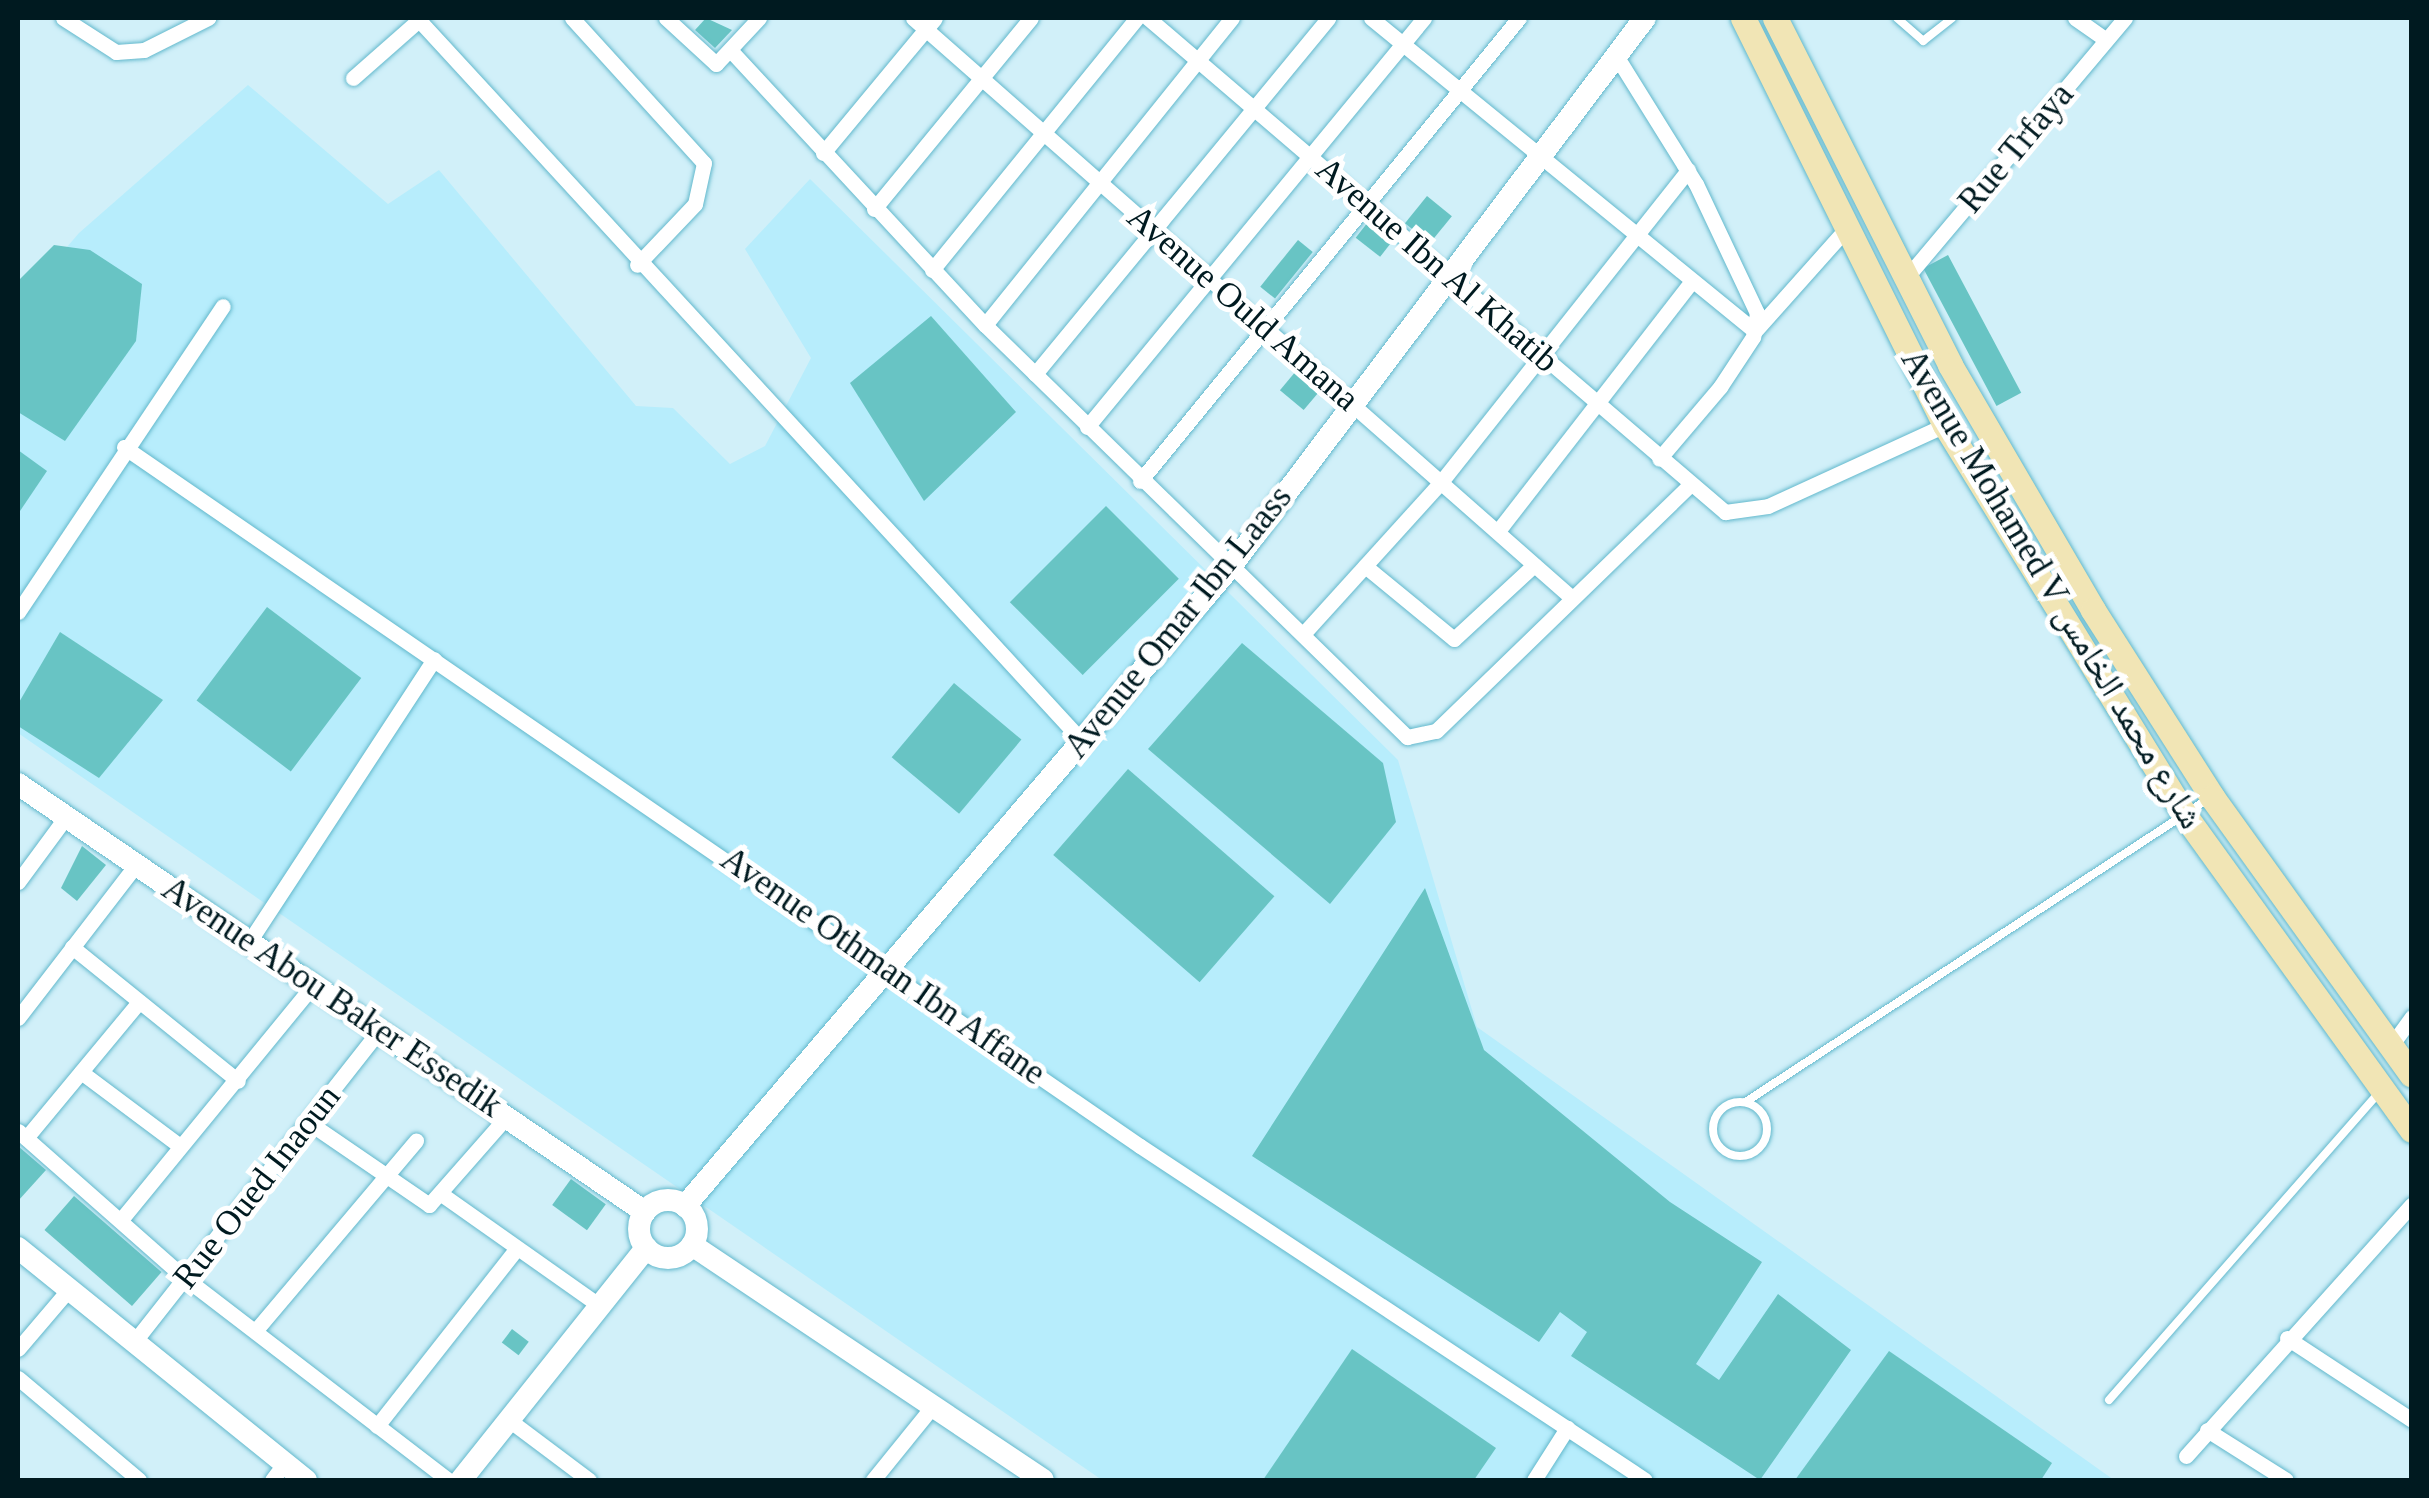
<!DOCTYPE html>
<html>
<head>
<meta charset="utf-8">
<style>
  body { margin:0 }
  #map { position:relative; width:2429px; height:1498px; overflow:hidden; background:#d1f0f9; font-family:"Times New Roman","Noto Naskh Arabic",serif }
  div>[style] { position:absolute }
  [style*='--x'] { left:calc(var(--x)*1px); top:calc(var(--y)*1px); width:calc(var(--w)*1px); rotate:calc(var(--a)*1deg) }
  .built>* { inset:0; background:#b7edfc }
  .building>* { inset:0; background:#68c4c4; transform-origin:0 0 }
  .roads { filter:drop-shadow(0 0 2px #62b8cc) drop-shadow(0 0 2px #62b8cc) }
  .lane>* { height:8px; margin:-4px; padding:0 4px; transform-origin:4px; border-radius:4px; background:#fff }
  .lane>.ring { margin:-4px; padding:0; box-sizing:content-box; background:none; border:8px solid #fff; border-radius:50% }
  .street>* { height:15px; margin:-7.5px; padding:0 7.5px; transform-origin:7.5px; border-radius:7.5px; background:#fff }
  .secondary>* { height:22px; margin:-11px; padding:0 11px; transform-origin:11px; border-radius:11px; background:#fff }
  .secondary>.ring { margin:-11px; padding:0; box-sizing:content-box; background:none; border:22px solid #fff; border-radius:50% }
  .primary>* { height:25px; margin:-12.5px; padding:0 12.5px; transform-origin:12.5px; border-radius:12.5px; background:#f1e5b5 }
  span { translate:-50% -50%; white-space:nowrap; text-align:center; line-height:1.15; -webkit-text-stroke:10px #fff; paint-order:stroke }
  .street-label { font-size:35px; color:#001a20 }
  .frame { position:absolute; inset:0; border:20px solid #001a20; pointer-events:none }
</style>
</head>
<body>
<div id="map">
  <div class="built">
    <i style="clip-path:polygon(248px 85px,388px 204px,439px 170px,636px 406px,673px 408px,730px 464px,765px 446px,811px 358px,745px 249px,810px 179px,1398px 760px,1477px 1027px,2114px 1480px,1102px 1480px,18px 733px,18px 304px,79px 233px)"></i>
  </div>
  <div class="building">
    <i style="clip-path:polygon(706px 18px,732px 30px,715px 48px,695px 30px)"></i>
    <i style="left:1427px;top:196px;width:32px;height:35px;rotate:39deg"></i>
    <i style="left:1368px;top:222px;width:31px;height:20px;rotate:38deg"></i>
    <i style="left:1298px;top:240px;width:19px;height:60px;rotate:39deg"></i>
    <i style="clip-path:polygon(54px 245px,90px 250px,142px 284px,136px 341px,65px 441px,18px 412px,18px 281px)"></i>
    <i style="left:1948px;top:255px;width:156px;height:28px;rotate:62deg"></i>
    <i style="clip-path:polygon(931px 316px,1016px 412px,924px 501px,850px 383px)"></i>
    <i style="left:1296px;top:371px;width:31px;height:25px;rotate:40deg"></i>
    <i style="clip-path:polygon(18px 450px,47px 471px,18px 514px)"></i>
    <i style="left:1106px;top:506px;width:103px;height:136px;rotate:45deg"></i>
    <i style="left:267px;top:607px;width:118px;height:117px;rotate:37deg"></i>
    <i style="clip-path:polygon(60px 632px,163px 700px,99px 778px,18px 726px,18px 704px)"></i>
    <i style="clip-path:polygon(1242px 643px,1383px 763px,1396px 822px,1330px 904px,1148px 749px)"></i>
    <i style="left:954px;top:683px;width:88px;height:97px;rotate:40deg"></i>
    <i style="left:1128px;top:769px;width:194px;height:114px;rotate:41deg"></i>
    <i style="clip-path:polygon(82px 846px,106px 865px,77px 901px,61px 888px)"></i>
    <i style="clip-path:polygon(1425px 888px,1484px 1050px,1670px 1202px,1762px 1262px,1696px 1364px,1719px 1380px,1778px 1294px,1851px 1350px,1760px 1480px,1571px 1356px,1587px 1332px,1560px 1312px,1539px 1342px,1252px 1156px)"></i>
    <i style="clip-path:polygon(18px 1146px,46px 1170px,18px 1201px)"></i>
    <i style="left:571px;top:1179px;width:43px;height:32px;rotate:36deg"></i>
    <i style="left:74px;top:1196px;width:116px;height:45px;rotate:41deg"></i>
    <i style="left:512px;top:1329px;width:21px;height:17px;rotate:37deg"></i>
    <i style="clip-path:polygon(1352px 1349px,1496px 1448px,1474px 1480px,1263px 1480px)"></i>
    <i style="clip-path:polygon(1889px 1351px,2052px 1463px,2041px 1480px,1795px 1480px)"></i>
  </div>
  <div class="roads">
    <div class="lane">
      <i style="--x:1897;--y:18;--w:35;--a:41"></i>
      <i style="--x:1923;--y:41;--w:37;--a:-38"></i>
      <i style="--x:1747;--y:1101;--w:551;--a:-33.23"></i>
      <i class="ring" style="left:1713px;top:1102px;width:46px;height:46px"></i>
      <i style="--x:2109;--y:1400;--w:409;--a:-48.7"></i>
    </div>
    <div class="street">
      <i style="--x:63;--y:18;--w:63;--a:32.7"></i>
      <i style="--x:116;--y:52;--w:28;--a:-4"></i>
      <i style="--x:144;--y:50;--w:72;--a:-26.6"></i>
      <i style="--x:417;--y:18;--w:984;--a:47.39"></i>
      <i style="--x:572;--y:18;--w:196;--a:47.7"></i>
      <i style="--x:704;--y:163;--w:42;--a:102.4"></i>
      <i style="--x:695;--y:204;--w:84;--a:133.6"></i>
      <i style="--x:666;--y:18;--w:68;--a:42.6"></i>
      <i style="--x:716;--y:64;--w:63;--a:-46.9"></i>
      <i style="--x:913;--y:18;--w:878;--a:41.35"></i>
      <i style="--x:1148;--y:18;--w:760;--a:40.57"></i>
      <i style="--x:1725;--y:512;--w:43;--a:-7.9"></i>
      <i style="--x:1768;--y:506;--w:195;--a:-24.6"></i>
      <i style="--x:1371;--y:18;--w:495;--a:39.2"></i>
      <i style="--x:1755;--y:331;--w:134;--a:-48.3"></i>
      <i style="--x:2075;--y:18;--w:38;--a:35"></i>
      <i style="--x:733;--y:53;--w:371;--a:47.2"></i>
      <i style="--x:985;--y:325;--w:590;--a:44.31"></i>
      <i style="--x:1407;--y:737;--w:30;--a:-12"></i>
      <i style="--x:1436;--y:731;--w:351;--a:-44.1"></i>
      <i style="--x:1615;--y:54;--w:153;--a:58.1"></i>
      <i style="--x:1696;--y:184;--w:143;--a:64.7"></i>
      <i style="--x:1757;--y:313;--w:24;--a:99"></i>
      <i style="--x:1753;--y:337;--w:60;--a:123.4"></i>
      <i style="--x:1720;--y:387;--w:94;--a:130.3"></i>
      <i style="--x:353;--y:78;--w:91;--a:-41.4"></i>
      <i style="--x:823;--y:153;--w:175;--a:-50.3"></i>
      <i style="--x:874;--y:209;--w:247;--a:-50.6"></i>
      <i style="--x:932;--y:270;--w:325;--a:-50.9"></i>
      <i style="--x:1906;--y:278;--w:340;--a:-49.9"></i>
      <i style="--x:985;--y:325;--w:394;--a:-51.2"></i>
      <i style="--x:1035;--y:374;--w:461;--a:-50.5"></i>
      <i style="--x:1087;--y:427;--w:530;--a:-50.51"></i>
      <i style="--x:124;--y:447;--w:1233;--a:34.53"></i>
      <i style="--x:1140;--y:1146;--w:605;--a:33.48"></i>
      <i style="--x:1140;--y:481;--w:598;--a:-50.7"></i>
      <i style="--x:1498;--y:531;--w:311;--a:-52.2"></i>
      <i style="--x:1365;--y:566;--w:115;--a:39.4"></i>
      <i style="--x:1454;--y:639;--w:109;--a:-42.8"></i>
      <i style="--x:18;--y:612;--w:368;--a:-56.2"></i>
      <i style="--x:1305;--y:632;--w:202;--a:-47.8"></i>
      <i style="--x:1441;--y:482;--w:398;--a:-51.6"></i>
      <i style="--x:18;--y:882;--w:81;--a:-53.6"></i>
      <i style="--x:249;--y:942;--w:338;--a:-56.8"></i>
      <i style="--x:72;--y:947;--w:213;--a:38.9"></i>
      <i style="--x:18;--y:1018;--w:193;--a:-52.4"></i>
      <i style="--x:2390;--y:1047;--w:37;--a:-54"></i>
      <i style="--x:81;--y:1072;--w:124;--a:36.8"></i>
      <i style="--x:308;--y:1122;--w:147;--a:34.4"></i>
      <i style="--x:429;--y:1205;--w:120;--a:-48.7"></i>
      <i style="--x:18;--y:1131;--w:222;--a:41.4"></i>
      <i style="--x:185;--y:1278;--w:332;--a:37.5"></i>
      <i style="--x:26;--y:1138;--w:177;--a:-50.3"></i>
      <i style="--x:444;--y:1196;--w:191;--a:35.2"></i>
      <i style="--x:124;--y:1216;--w:297;--a:-50.7"></i>
      <i style="--x:256;--y:1330;--w:248;--a:-49.8"></i>
      <i style="--x:2287;--y:1338;--w:149;--a:33.3"></i>
      <i style="--x:134;--y:1342;--w:396;--a:-51.8"></i>
      <i style="--x:18;--y:1349;--w:79;--a:-49.6"></i>
      <i style="--x:18;--y:1378;--w:158;--a:40.1"></i>
      <i style="--x:509;--y:1420;--w:100;--a:36.9"></i>
      <i style="--x:377;--y:1426;--w:226;--a:-51.8"></i>
      <i style="--x:2207;--y:1430;--w:93;--a:32.3"></i>
      <i style="--x:2186;--y:1456;--w:338;--a:-48.1"></i>
      <i style="--x:272;--y:1480;--w:21;--a:-53"></i>
      <i style="--x:873;--y:1480;--w:95;--a:-51"></i>
      <i style="--x:1534;--y:1480;--w:62;--a:-57.6"></i>
    </div>
    <div class="secondary">
      <i style="--x:18;--y:784;--w:759;--a:34.32"></i>
      <i class="ring" style="left:639px;top:1200px;width:36px;height:36px"></i>
      <i style="--x:685;--y:1206;--w:843;--a:-49.52"></i>
      <i style="--x:1232;--y:565;--w:685;--a:-52.95"></i>
      <i style="--x:692;--y:1245;--w:422;--a:33.8"></i>
      <i style="--x:18;--y:1248;--w:370;--a:38.9"></i>
      <i style="--x:461;--y:1480;--w:297;--a:-51.4"></i>
    </div>
    <div class="primary">
      <i style="--x:1743;--y:18;--w:454;--a:63.6"></i>
      <i style="--x:1945;--y:425;--w:460;--a:58.4"></i>
      <i style="--x:2186;--y:817;--w:386;--a:54.2"></i>
      <i style="--x:1775;--y:18;--w:389;--a:63.2"></i>
      <i style="--x:1950;--y:365;--w:284;--a:59.7"></i>
      <i style="--x:2093;--y:610;--w:222;--a:57.5"></i>
      <i style="--x:2212;--y:797;--w:342;--a:54.3"></i>
    </div>
  </div>
  <div class="street-label">
    <span style="left:2016px;top:148px;rotate:-50deg">Rue Trfaya</span>
    <span style="left:1437px;top:265px;rotate:41deg">Avenue Ibn Al Khatib</span>
    <span style="left:1243px;top:308px;rotate:41deg">Avenue Ould Amana</span>
    <span style="left:2052px;top:589px;rotate:59deg">Avenue Mohamed V شارع محمد الخامس</span>
    <span style="left:1178px;top:622px;rotate:-51deg">Avenue Omar Ibn Laass</span>
    <span style="left:883px;top:966px;rotate:35deg">Avenue Othman Ibn Affane</span>
    <span style="left:332px;top:997px;rotate:34deg">Avenue Abou Baker Essedik</span>
    <span style="left:257px;top:1187px;rotate:-52deg">Rue Oued Inaoun</span>
  </div>
  <div class="frame"></div>
</div>
</body>
</html>
